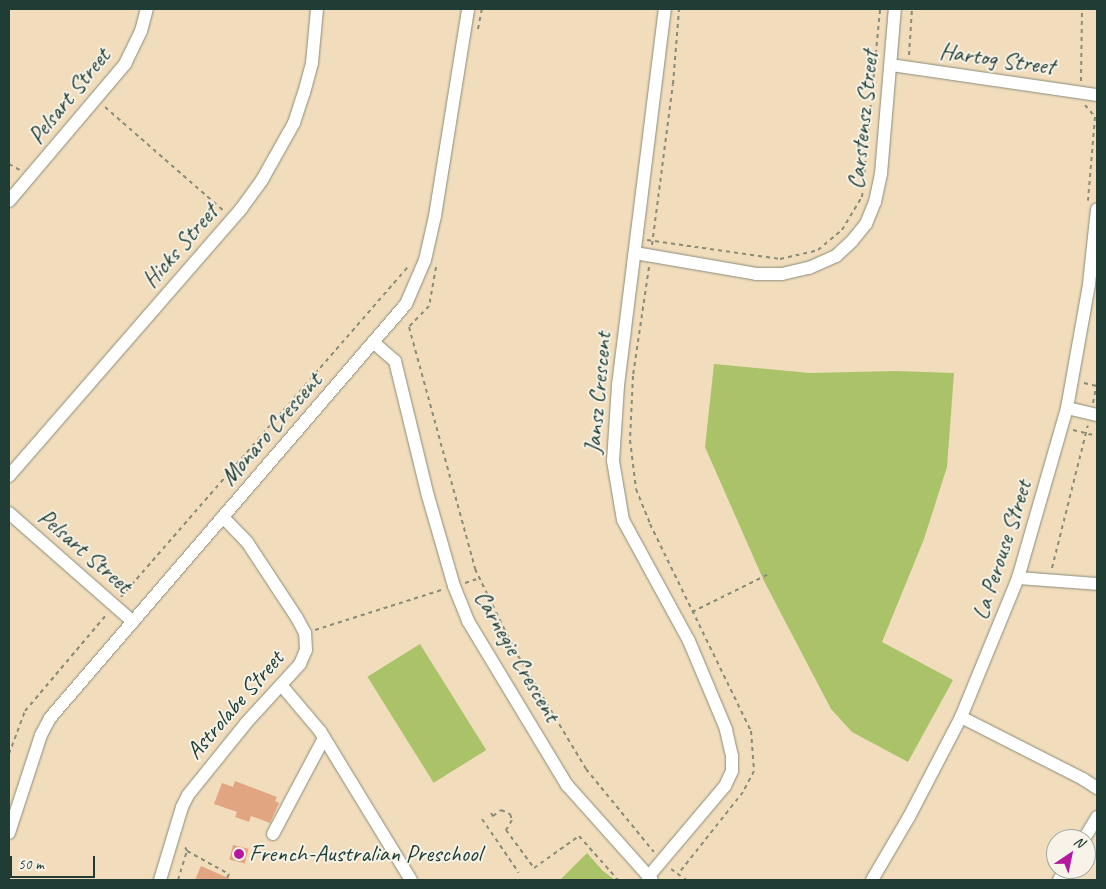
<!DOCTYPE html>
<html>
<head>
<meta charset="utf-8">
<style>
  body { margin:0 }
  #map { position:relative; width:1106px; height:889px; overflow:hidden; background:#f1dcbc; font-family:Caveat,sans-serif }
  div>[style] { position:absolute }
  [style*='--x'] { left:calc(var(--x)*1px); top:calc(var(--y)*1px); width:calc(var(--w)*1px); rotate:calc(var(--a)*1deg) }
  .green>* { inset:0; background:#aac369; transform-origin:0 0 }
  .building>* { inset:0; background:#e2a582; transform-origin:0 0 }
  .path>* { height:2px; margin-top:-1px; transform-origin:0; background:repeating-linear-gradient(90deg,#888c78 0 4px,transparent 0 8px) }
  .roads { filter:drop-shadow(0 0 1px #888c78) drop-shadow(0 0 1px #888c78) }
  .minor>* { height:12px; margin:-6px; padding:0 6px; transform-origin:6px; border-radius:6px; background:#fff }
  .dots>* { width:14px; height:14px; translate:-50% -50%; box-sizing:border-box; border:2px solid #f7f3e8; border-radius:50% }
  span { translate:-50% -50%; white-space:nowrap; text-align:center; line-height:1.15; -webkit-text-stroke:4px #f7f3e8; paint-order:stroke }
  .street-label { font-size:24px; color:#1f3d34 }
  .poi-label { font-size:24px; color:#1f3d34 }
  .left { translate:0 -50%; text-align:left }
  .frame { position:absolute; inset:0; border:10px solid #1f3d34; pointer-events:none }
  .north { position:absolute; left:1046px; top:829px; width:50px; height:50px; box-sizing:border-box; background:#f7f3e8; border:1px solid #a1aaa0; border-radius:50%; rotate:34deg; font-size:14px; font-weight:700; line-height:20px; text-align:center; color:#1f3d34 }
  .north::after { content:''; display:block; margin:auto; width:18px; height:22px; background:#b5179e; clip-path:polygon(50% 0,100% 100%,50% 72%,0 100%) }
  .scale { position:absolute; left:10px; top:856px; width:85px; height:22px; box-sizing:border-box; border:2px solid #1f3d34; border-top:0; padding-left:6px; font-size:15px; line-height:18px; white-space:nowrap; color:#1f3d34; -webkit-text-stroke:4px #f7f3e8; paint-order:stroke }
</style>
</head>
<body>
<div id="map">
  <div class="green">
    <i style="clip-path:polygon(714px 364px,810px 373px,895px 371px,954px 373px,947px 467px,924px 539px,882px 642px,953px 680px,908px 762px,852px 732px,831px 709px,764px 581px,705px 447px)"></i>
    <i style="left:420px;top:644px;width:125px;height:62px;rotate:58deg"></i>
    <i style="clip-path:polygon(587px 853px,603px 871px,615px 880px,560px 880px)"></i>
  </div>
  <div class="building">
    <i style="clip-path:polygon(235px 781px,277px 797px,275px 801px,279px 803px,270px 823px,251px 816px,249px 822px,235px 817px,237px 812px,214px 804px,222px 783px,233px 787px)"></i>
    <i style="left:233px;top:845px;width:16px;height:15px;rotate:14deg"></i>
    <i style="clip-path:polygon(201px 866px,210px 870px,233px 880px,195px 880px)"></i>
  </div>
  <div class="path">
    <i style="--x:478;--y:29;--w:20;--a:-79"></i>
    <i style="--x:909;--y:55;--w:46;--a:-86.3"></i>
    <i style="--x:1081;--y:81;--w:72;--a:-89.2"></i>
    <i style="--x:1085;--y:105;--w:16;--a:50"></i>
    <i style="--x:1095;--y:117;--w:84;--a:94.8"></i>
    <i style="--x:105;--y:107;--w:158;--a:41.2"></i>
    <i style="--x:9;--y:164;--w:13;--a:29"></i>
    <i style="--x:647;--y:240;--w:134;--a:8.1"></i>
    <i style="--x:780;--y:259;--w:39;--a:-13"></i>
    <i style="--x:818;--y:250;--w:31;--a:-40"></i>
    <i style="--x:842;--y:230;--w:39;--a:-59"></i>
    <i style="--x:862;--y:197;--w:189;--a:-84.5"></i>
    <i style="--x:652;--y:245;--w:162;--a:-82.6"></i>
    <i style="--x:673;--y:84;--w:75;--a:-85.4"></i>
    <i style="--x:436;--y:267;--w:40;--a:100"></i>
    <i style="--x:429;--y:306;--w:29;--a:134"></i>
    <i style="--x:409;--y:327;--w:251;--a:74.7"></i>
    <i style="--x:475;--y:569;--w:89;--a:64"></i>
    <i style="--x:514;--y:649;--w:140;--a:59"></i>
    <i style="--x:586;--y:769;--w:107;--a:50.7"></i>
    <i style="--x:649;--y:267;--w:110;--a:98.4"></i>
    <i style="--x:633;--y:376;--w:64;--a:92.7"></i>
    <i style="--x:630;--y:440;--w:49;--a:83"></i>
    <i style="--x:636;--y:489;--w:38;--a:68"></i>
    <i style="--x:650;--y:524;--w:230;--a:64"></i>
    <i style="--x:751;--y:731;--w:40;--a:85.7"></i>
    <i style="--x:754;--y:771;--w:24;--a:118"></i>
    <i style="--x:743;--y:792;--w:105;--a:128.4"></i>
    <i style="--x:1084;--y:383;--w:13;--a:13"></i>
    <i style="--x:1093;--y:403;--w:20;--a:-79"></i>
    <i style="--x:1073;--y:430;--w:25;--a:14"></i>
    <i style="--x:1052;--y:568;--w:147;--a:-75.9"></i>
    <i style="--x:465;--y:583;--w:16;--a:-18"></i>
    <i style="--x:121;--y:597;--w:437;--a:-49"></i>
    <i style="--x:692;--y:612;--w:84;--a:-26.3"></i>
    <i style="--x:315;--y:630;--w:135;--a:-17.6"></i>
    <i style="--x:9;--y:754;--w:46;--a:-69.6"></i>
    <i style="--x:25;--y:711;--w:127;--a:-49.8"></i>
    <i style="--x:491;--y:813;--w:4;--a:56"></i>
    <i style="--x:493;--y:816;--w:10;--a:-37"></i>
    <i style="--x:501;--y:810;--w:10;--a:24"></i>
    <i style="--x:510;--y:814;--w:6;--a:72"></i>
    <i style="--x:512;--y:820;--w:12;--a:121"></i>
    <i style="--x:506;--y:830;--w:47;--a:53.6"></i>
    <i style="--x:534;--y:868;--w:55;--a:-35.4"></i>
    <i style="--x:579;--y:836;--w:59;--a:48.4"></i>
    <i style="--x:482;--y:819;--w:65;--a:55.6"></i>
    <i style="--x:187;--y:851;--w:48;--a:28.7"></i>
    <i style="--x:229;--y:874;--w:7;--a:117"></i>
    <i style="--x:671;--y:869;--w:19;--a:36"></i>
    <i style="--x:178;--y:880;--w:30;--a:-73"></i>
    <i style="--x:187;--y:851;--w:7;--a:-117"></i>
  </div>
  <div class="roads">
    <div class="minor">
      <i style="--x:891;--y:65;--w:208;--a:8.3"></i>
      <i style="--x:9;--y:201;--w:180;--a:-49.7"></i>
      <i style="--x:125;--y:64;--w:37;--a:-64"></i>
      <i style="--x:141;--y:31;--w:23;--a:-75"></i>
      <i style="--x:635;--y:253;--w:123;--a:9.8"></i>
      <i style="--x:756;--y:274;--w:26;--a:0"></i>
      <i style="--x:782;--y:274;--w:28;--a:-13"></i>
      <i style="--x:809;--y:268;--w:30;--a:-24"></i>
      <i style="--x:836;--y:256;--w:22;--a:-43"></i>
      <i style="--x:852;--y:241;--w:22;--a:-51"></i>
      <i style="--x:866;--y:224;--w:24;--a:-68"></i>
      <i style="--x:875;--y:202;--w:29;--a:-78"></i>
      <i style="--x:881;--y:174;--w:166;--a:-85.2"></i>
      <i style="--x:373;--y:342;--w:29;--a:41"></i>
      <i style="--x:395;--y:361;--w:139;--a:76.3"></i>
      <i style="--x:428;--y:496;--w:94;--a:73.9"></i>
      <i style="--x:454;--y:586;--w:38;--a:68"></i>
      <i style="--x:468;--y:621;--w:192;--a:58.9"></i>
      <i style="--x:567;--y:785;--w:127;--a:48.2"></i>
      <i style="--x:1067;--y:408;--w:31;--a:13"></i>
      <i style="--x:9;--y:476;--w:354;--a:-49"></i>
      <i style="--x:241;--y:209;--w:36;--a:-54"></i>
      <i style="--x:262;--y:180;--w:65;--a:-60.7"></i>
      <i style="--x:294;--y:123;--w:32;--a:-72"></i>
      <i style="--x:304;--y:93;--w:31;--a:-75"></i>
      <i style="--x:312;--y:63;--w:54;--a:-84.7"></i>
      <i style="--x:9;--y:513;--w:165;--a:41.3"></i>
      <i style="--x:1018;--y:578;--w:79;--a:4.3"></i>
      <i style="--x:282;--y:686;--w:59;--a:49.8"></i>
      <i style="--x:320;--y:731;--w:175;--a:58.6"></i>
      <i style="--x:961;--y:717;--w:137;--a:26.9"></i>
      <i style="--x:1083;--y:779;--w:17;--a:33"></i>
      <i style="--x:9;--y:833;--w:103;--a:-71.9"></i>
      <i style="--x:41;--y:735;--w:19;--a:-62"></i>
      <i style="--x:50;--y:718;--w:546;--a:-49.31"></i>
      <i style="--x:406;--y:304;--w:48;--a:-66.6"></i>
      <i style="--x:425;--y:260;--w:45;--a:-77.2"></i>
      <i style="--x:435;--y:216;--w:210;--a:-80.9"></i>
      <i style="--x:273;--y:834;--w:109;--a:-62"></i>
      <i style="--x:1084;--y:839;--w:26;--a:-59"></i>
      <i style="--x:648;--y:877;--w:119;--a:-49.8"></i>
      <i style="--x:725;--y:786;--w:17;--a:-65"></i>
      <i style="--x:732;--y:771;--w:15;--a:-90"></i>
      <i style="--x:732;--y:756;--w:28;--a:-103"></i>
      <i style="--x:726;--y:729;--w:95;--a:-112.8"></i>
      <i style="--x:689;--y:641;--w:138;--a:-118.6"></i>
      <i style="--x:623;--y:520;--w:60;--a:-99.6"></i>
      <i style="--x:613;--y:461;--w:76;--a:-86.2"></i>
      <i style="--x:618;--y:385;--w:379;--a:-82.9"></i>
      <i style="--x:160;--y:880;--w:76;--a:-73.2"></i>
      <i style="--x:182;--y:807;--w:13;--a:-63"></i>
      <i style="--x:188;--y:795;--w:92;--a:-51.1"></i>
      <i style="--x:246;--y:723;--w:80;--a:-47.5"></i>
      <i style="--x:300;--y:664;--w:15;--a:-67"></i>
      <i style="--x:306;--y:650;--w:17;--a:-93"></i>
      <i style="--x:305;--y:633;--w:17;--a:-118"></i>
      <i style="--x:297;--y:618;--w:91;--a:-123.3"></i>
      <i style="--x:247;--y:542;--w:35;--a:-134"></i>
      <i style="--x:872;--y:880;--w:73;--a:-59.6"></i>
      <i style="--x:909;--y:817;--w:113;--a:-62.5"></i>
      <i style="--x:961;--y:717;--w:150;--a:-67.7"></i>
      <i style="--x:1018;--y:578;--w:177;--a:-73.9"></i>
      <i style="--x:1067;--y:408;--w:126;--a:-79.9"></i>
      <i style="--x:1089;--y:284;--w:75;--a:-83.9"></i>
      <i style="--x:1059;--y:880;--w:13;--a:-58"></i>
    </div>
  </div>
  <div class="dots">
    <i style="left:239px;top:854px;background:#b5179e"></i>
  </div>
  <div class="street-label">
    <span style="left:997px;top:59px;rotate:8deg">Hartog Street</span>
    <span style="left:69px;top:96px;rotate:-51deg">Pelsart Street</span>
    <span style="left:863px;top:120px;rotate:-84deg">Carstensz Street</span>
    <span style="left:180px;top:246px;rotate:-49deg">Hicks Street</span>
    <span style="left:598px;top:393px;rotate:-85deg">Jansz Crescent</span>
    <span style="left:271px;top:429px;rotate:-49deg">Monaro Crescent</span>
    <span style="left:1002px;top:550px;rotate:-72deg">La Perouse Street</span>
    <span style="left:85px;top:551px;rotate:41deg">Pelsart Street</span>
    <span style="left:517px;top:656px;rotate:60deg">Carnegie Crescent</span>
    <span style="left:235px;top:705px;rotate:-49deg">Astrolabe Street</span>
  </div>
  <div class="poi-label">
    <span class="left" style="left:249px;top:854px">French-Australian Preschool</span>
  </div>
  <div class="frame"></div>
  <div class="north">N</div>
  <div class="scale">50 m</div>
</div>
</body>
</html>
